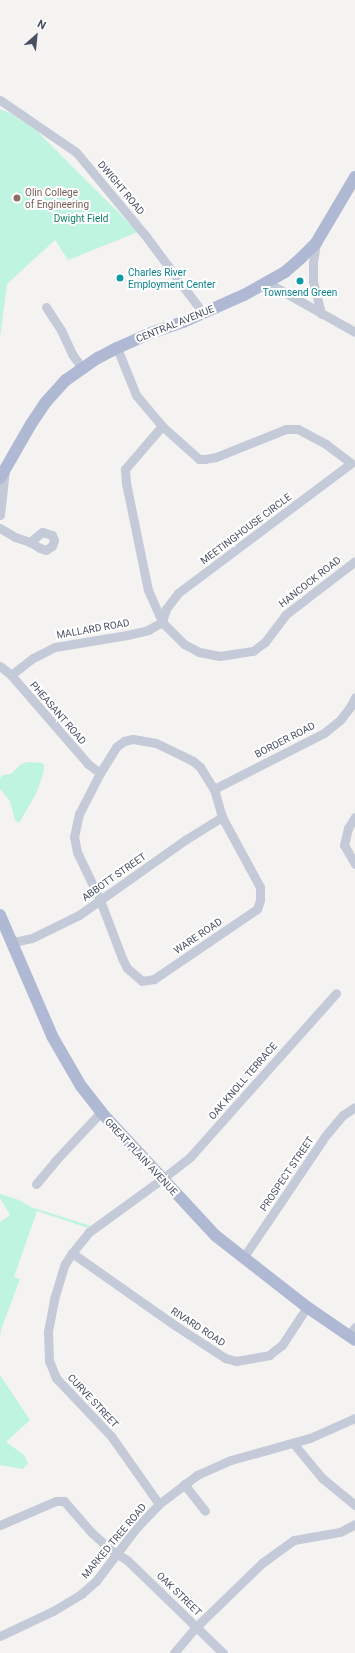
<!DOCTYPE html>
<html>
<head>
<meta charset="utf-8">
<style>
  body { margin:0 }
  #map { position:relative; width:355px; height:1653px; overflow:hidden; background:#f4f3f2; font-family:Roboto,sans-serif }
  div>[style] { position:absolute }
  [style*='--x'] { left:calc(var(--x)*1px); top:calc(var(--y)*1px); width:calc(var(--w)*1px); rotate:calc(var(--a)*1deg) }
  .green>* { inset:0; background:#bef4e0 }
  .minor>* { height:9px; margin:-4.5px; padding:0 4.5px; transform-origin:4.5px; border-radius:4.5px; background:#c5cad8 }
  .major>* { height:12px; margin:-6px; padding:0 6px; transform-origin:6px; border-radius:6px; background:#b0b9d3 }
  .dots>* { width:11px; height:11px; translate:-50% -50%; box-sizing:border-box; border:2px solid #fff; border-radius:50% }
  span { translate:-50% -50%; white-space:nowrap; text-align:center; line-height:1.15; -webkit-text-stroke:4px #fff; paint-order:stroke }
  .street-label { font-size:10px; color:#484f62 }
  .education-label { font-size:10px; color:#785e54 }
  .left { translate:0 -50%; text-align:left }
  .park-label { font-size:10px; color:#0f8162 }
  .culture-label { font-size:10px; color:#0d838f }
  .north { position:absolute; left:16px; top:16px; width:40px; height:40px; -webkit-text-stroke:3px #fff; paint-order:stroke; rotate:27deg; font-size:11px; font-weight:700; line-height:16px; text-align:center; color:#484f62 }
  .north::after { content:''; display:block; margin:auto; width:14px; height:18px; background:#484f62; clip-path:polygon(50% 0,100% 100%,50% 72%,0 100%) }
</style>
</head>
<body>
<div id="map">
  <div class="green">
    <i style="clip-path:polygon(0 109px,10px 113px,37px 131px,138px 232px,68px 260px,55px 240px,7px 284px,0 338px)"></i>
    <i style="clip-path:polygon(28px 762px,42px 763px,44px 765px,44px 771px,37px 792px,19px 823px,15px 820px,10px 801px,0 789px,0 778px,3px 775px,11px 774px,21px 764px)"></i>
    <i style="clip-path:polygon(0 1194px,19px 1200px,31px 1207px,91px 1226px,88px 1228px,37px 1211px,14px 1277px,20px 1279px,1px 1330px,0 1338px,0 1222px,10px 1215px,0 1198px)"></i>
    <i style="clip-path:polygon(0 1375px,30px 1420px,6px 1442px,24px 1455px,28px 1463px,23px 1469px,0 1465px)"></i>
  </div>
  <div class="minor">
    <i style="--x:0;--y:100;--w:92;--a:34.4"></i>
    <i style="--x:76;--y:152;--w:108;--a:50.3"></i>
    <i style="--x:145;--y:235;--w:97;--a:53.4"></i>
    <i style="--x:316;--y:243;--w:20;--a:99"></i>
    <i style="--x:313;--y:263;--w:18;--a:90"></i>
    <i style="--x:313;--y:281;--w:34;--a:76"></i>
    <i style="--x:268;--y:283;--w:100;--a:29.4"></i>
    <i style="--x:46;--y:307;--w:27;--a:57"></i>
    <i style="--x:61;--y:330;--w:26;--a:65"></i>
    <i style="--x:72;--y:354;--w:17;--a:54"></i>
    <i style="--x:117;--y:348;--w:51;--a:68"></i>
    <i style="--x:136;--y:395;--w:40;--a:50"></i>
    <i style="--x:162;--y:426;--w:57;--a:130.7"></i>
    <i style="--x:125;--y:469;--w:14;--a:86"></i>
    <i style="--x:126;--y:483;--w:109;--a:78.4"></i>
    <i style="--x:148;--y:590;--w:35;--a:66"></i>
    <i style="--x:162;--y:622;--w:31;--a:45"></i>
    <i style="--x:184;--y:644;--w:17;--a:28"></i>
    <i style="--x:199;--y:652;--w:21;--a:11"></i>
    <i style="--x:220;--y:656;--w:33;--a:-9"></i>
    <i style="--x:253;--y:651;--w:15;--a:-37"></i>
    <i style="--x:265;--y:642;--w:34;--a:-53"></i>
    <i style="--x:285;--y:615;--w:88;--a:-37.6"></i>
    <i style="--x:0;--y:515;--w:45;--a:-83.7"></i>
    <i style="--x:0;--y:528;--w:17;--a:31"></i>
    <i style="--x:15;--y:537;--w:16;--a:18"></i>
    <i style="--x:30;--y:542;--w:12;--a:31"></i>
    <i style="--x:40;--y:548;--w:6;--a:18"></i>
    <i style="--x:46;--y:550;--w:7;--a:-34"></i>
    <i style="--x:52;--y:546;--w:6;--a:-72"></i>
    <i style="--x:54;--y:540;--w:5;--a:-112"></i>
    <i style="--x:52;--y:535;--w:10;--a:-163"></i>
    <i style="--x:42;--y:532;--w:16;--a:140"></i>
    <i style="--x:162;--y:622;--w:14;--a:-73"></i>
    <i style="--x:166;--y:609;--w:20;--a:-53"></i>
    <i style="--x:178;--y:593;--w:216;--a:-36.9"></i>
    <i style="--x:351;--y:463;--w:31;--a:-143"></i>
    <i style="--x:326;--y:444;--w:32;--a:-152"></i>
    <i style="--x:298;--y:429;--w:12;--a:180"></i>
    <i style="--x:286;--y:429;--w:75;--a:158.2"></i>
    <i style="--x:216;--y:457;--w:11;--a:170"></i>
    <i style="--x:205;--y:459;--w:6;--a:180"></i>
    <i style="--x:199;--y:459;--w:50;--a:-138.3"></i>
    <i style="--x:0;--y:666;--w:14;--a:39"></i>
    <i style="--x:11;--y:675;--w:118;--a:49.1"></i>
    <i style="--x:88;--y:764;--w:15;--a:37"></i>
    <i style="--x:11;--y:675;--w:28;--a:-38"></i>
    <i style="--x:33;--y:658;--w:25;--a:-27"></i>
    <i style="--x:55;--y:647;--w:73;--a:-9.5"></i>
    <i style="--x:127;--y:635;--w:22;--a:-13"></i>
    <i style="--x:148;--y:630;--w:16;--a:-30"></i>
    <i style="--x:133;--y:739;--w:23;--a:10"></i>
    <i style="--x:156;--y:743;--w:41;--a:25.9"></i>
    <i style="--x:193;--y:761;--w:9;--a:41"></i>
    <i style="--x:200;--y:767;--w:26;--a:58"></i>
    <i style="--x:214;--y:789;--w:29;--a:74"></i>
    <i style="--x:222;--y:817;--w:80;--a:61.5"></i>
    <i style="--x:260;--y:887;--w:13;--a:90"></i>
    <i style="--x:260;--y:900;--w:9;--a:108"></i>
    <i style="--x:257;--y:909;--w:125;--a:145.8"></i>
    <i style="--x:154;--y:979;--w:12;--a:171"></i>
    <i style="--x:142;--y:981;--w:20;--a:-139"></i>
    <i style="--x:127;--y:968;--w:11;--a:-117"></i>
    <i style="--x:122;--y:958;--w:62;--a:-110.8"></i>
    <i style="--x:100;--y:900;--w:53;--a:-115.6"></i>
    <i style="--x:77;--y:852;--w:15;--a:-101"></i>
    <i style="--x:74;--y:837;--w:24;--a:-78"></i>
    <i style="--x:79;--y:814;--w:46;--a:-62.9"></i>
    <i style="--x:100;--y:773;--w:31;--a:-58"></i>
    <i style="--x:116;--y:747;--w:10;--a:-37"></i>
    <i style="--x:124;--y:741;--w:9;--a:-13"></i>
    <i style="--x:214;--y:789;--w:123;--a:-27"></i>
    <i style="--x:324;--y:733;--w:21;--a:-39"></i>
    <i style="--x:340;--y:720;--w:16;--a:-52"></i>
    <i style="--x:350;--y:707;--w:11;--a:-63"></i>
    <i style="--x:355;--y:817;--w:13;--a:122"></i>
    <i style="--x:348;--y:828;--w:17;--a:103"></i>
    <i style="--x:344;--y:845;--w:22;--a:60"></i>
    <i style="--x:13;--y:942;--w:19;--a:-12"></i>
    <i style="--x:32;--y:938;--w:52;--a:-26.1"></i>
    <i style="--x:79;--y:915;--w:130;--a:-35.3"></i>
    <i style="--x:185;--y:840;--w:44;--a:-31.9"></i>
    <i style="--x:36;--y:1184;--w:30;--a:-50"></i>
    <i style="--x:55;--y:1161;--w:67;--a:-46.8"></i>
    <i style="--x:72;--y:1253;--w:127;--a:35.1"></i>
    <i style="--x:176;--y:1326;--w:59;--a:33.1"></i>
    <i style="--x:225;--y:1358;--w:11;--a:15"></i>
    <i style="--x:236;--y:1361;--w:34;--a:-10"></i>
    <i style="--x:269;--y:1355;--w:16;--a:-38"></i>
    <i style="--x:282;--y:1345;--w:45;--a:-56.7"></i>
    <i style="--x:243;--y:1258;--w:148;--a:-56"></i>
    <i style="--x:326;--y:1135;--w:26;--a:-50"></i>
    <i style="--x:343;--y:1115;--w:14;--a:-34"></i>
    <i style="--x:349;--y:1336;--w:11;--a:-56"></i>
    <i style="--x:293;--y:1443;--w:45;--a:50.4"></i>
    <i style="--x:322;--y:1478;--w:43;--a:39.3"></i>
    <i style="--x:184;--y:1484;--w:34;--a:52"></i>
    <i style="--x:159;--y:1504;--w:83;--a:-125.2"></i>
    <i style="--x:111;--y:1436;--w:80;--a:-133.5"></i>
    <i style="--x:56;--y:1378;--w:18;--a:-112"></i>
    <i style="--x:49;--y:1361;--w:30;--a:-92"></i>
    <i style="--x:48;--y:1331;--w:33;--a:-79"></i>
    <i style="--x:54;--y:1299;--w:37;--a:-73"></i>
    <i style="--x:65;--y:1264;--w:13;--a:-58"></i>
    <i style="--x:72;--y:1253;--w:27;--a:-51"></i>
    <i style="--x:89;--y:1232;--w:90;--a:-36"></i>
    <i style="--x:162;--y:1179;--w:37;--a:-38"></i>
    <i style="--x:191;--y:1156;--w:218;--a:-48.3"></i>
    <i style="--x:0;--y:1525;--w:61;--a:-23.2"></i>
    <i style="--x:56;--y:1501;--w:8;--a:0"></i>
    <i style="--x:64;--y:1501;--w:41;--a:48.9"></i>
    <i style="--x:91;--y:1532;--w:27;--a:42"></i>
    <i style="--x:111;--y:1550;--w:19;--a:32"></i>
    <i style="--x:127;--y:1560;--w:134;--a:44.1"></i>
    <i style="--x:0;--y:1636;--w:59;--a:-25.3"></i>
    <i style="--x:53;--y:1611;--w:33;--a:-31"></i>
    <i style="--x:81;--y:1594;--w:20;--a:-41"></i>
    <i style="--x:96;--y:1581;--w:68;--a:-52.8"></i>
    <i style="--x:137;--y:1527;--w:32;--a:-46"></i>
    <i style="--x:159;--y:1504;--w:48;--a:-37.3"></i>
    <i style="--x:197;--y:1475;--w:37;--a:-24"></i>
    <i style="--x:231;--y:1460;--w:82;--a:-15.6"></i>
    <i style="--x:310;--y:1438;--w:49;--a:-24"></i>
    <i style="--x:174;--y:1653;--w:35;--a:-50"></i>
    <i style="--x:197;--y:1626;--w:91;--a:-44.1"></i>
    <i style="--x:262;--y:1563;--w:39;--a:-36"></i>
    <i style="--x:294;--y:1540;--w:47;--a:-9.9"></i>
    <i style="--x:340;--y:1532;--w:17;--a:-28"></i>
  </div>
  <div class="major">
    <i style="--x:0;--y:478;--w:62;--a:-60.1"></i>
    <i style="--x:31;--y:424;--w:25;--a:-56"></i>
    <i style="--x:45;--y:403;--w:31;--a:-48"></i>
    <i style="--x:66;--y:380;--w:39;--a:-35"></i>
    <i style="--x:98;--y:358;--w:21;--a:-28"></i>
    <i style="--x:117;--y:348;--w:37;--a:-24"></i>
    <i style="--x:151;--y:333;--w:34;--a:-19"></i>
    <i style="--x:183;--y:322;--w:67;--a:-23.9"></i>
    <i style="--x:244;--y:295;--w:47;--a:-29.3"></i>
    <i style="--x:285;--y:272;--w:21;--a:-41"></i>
    <i style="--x:301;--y:258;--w:21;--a:-45"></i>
    <i style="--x:316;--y:243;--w:77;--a:-59.4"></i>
    <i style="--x:0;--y:915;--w:132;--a:66.7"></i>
    <i style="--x:52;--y:1036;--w:58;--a:59.9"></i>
    <i style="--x:81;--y:1086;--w:33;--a:52"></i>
    <i style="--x:101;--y:1112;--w:169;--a:47.2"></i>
    <i style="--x:216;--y:1236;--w:115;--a:38"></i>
    <i style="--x:307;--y:1307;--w:58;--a:34.5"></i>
  </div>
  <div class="dots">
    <i style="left:17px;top:198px;background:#8d6e63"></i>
    <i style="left:120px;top:278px;background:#0f9aa8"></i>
    <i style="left:300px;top:281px;background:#0f9aa8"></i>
  </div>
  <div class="street-label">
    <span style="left:121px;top:188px;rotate:50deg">DWIGHT ROAD</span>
    <span style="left:175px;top:324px;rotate:-22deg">CENTRAL AVENUE</span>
    <span style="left:246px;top:529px;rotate:-37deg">MEETINGHOUSE CIRCLE</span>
    <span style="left:310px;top:582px;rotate:-38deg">HANCOCK ROAD</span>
    <span style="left:93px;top:629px;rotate:-10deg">MALLARD ROAD</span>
    <span style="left:58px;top:713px;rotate:49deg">PHEASANT ROAD</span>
    <span style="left:285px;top:740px;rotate:-27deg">BORDER ROAD</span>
    <span style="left:114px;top:877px;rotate:-35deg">ABBOTT STREET</span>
    <span style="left:198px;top:936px;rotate:-34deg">WARE ROAD</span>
    <span style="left:243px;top:1081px;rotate:-49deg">OAK KNOLL TERRACE</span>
    <span style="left:141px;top:1157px;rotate:47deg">GREAT PLAIN AVENUE</span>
    <span style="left:287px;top:1174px;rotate:-56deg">PROSPECT STREET</span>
    <span style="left:198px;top:1327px;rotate:33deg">RIVARD ROAD</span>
    <span style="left:93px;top:1401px;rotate:47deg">CURVE STREET</span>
    <span style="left:114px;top:1541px;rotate:-50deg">MARKED TREE ROAD</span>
    <span style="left:179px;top:1594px;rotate:44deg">OAK STREET</span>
  </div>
  <div class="education-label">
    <span class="left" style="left:25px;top:198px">Olin College<br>of Engineering</span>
  </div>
  <div class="park-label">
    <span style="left:81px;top:219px">Dwight Field</span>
  </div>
  <div class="culture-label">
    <span class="left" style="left:128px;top:278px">Charles River<br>Employment Center</span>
    <span style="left:300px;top:293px">Townsend Green</span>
  </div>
  <div class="north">N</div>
</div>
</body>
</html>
